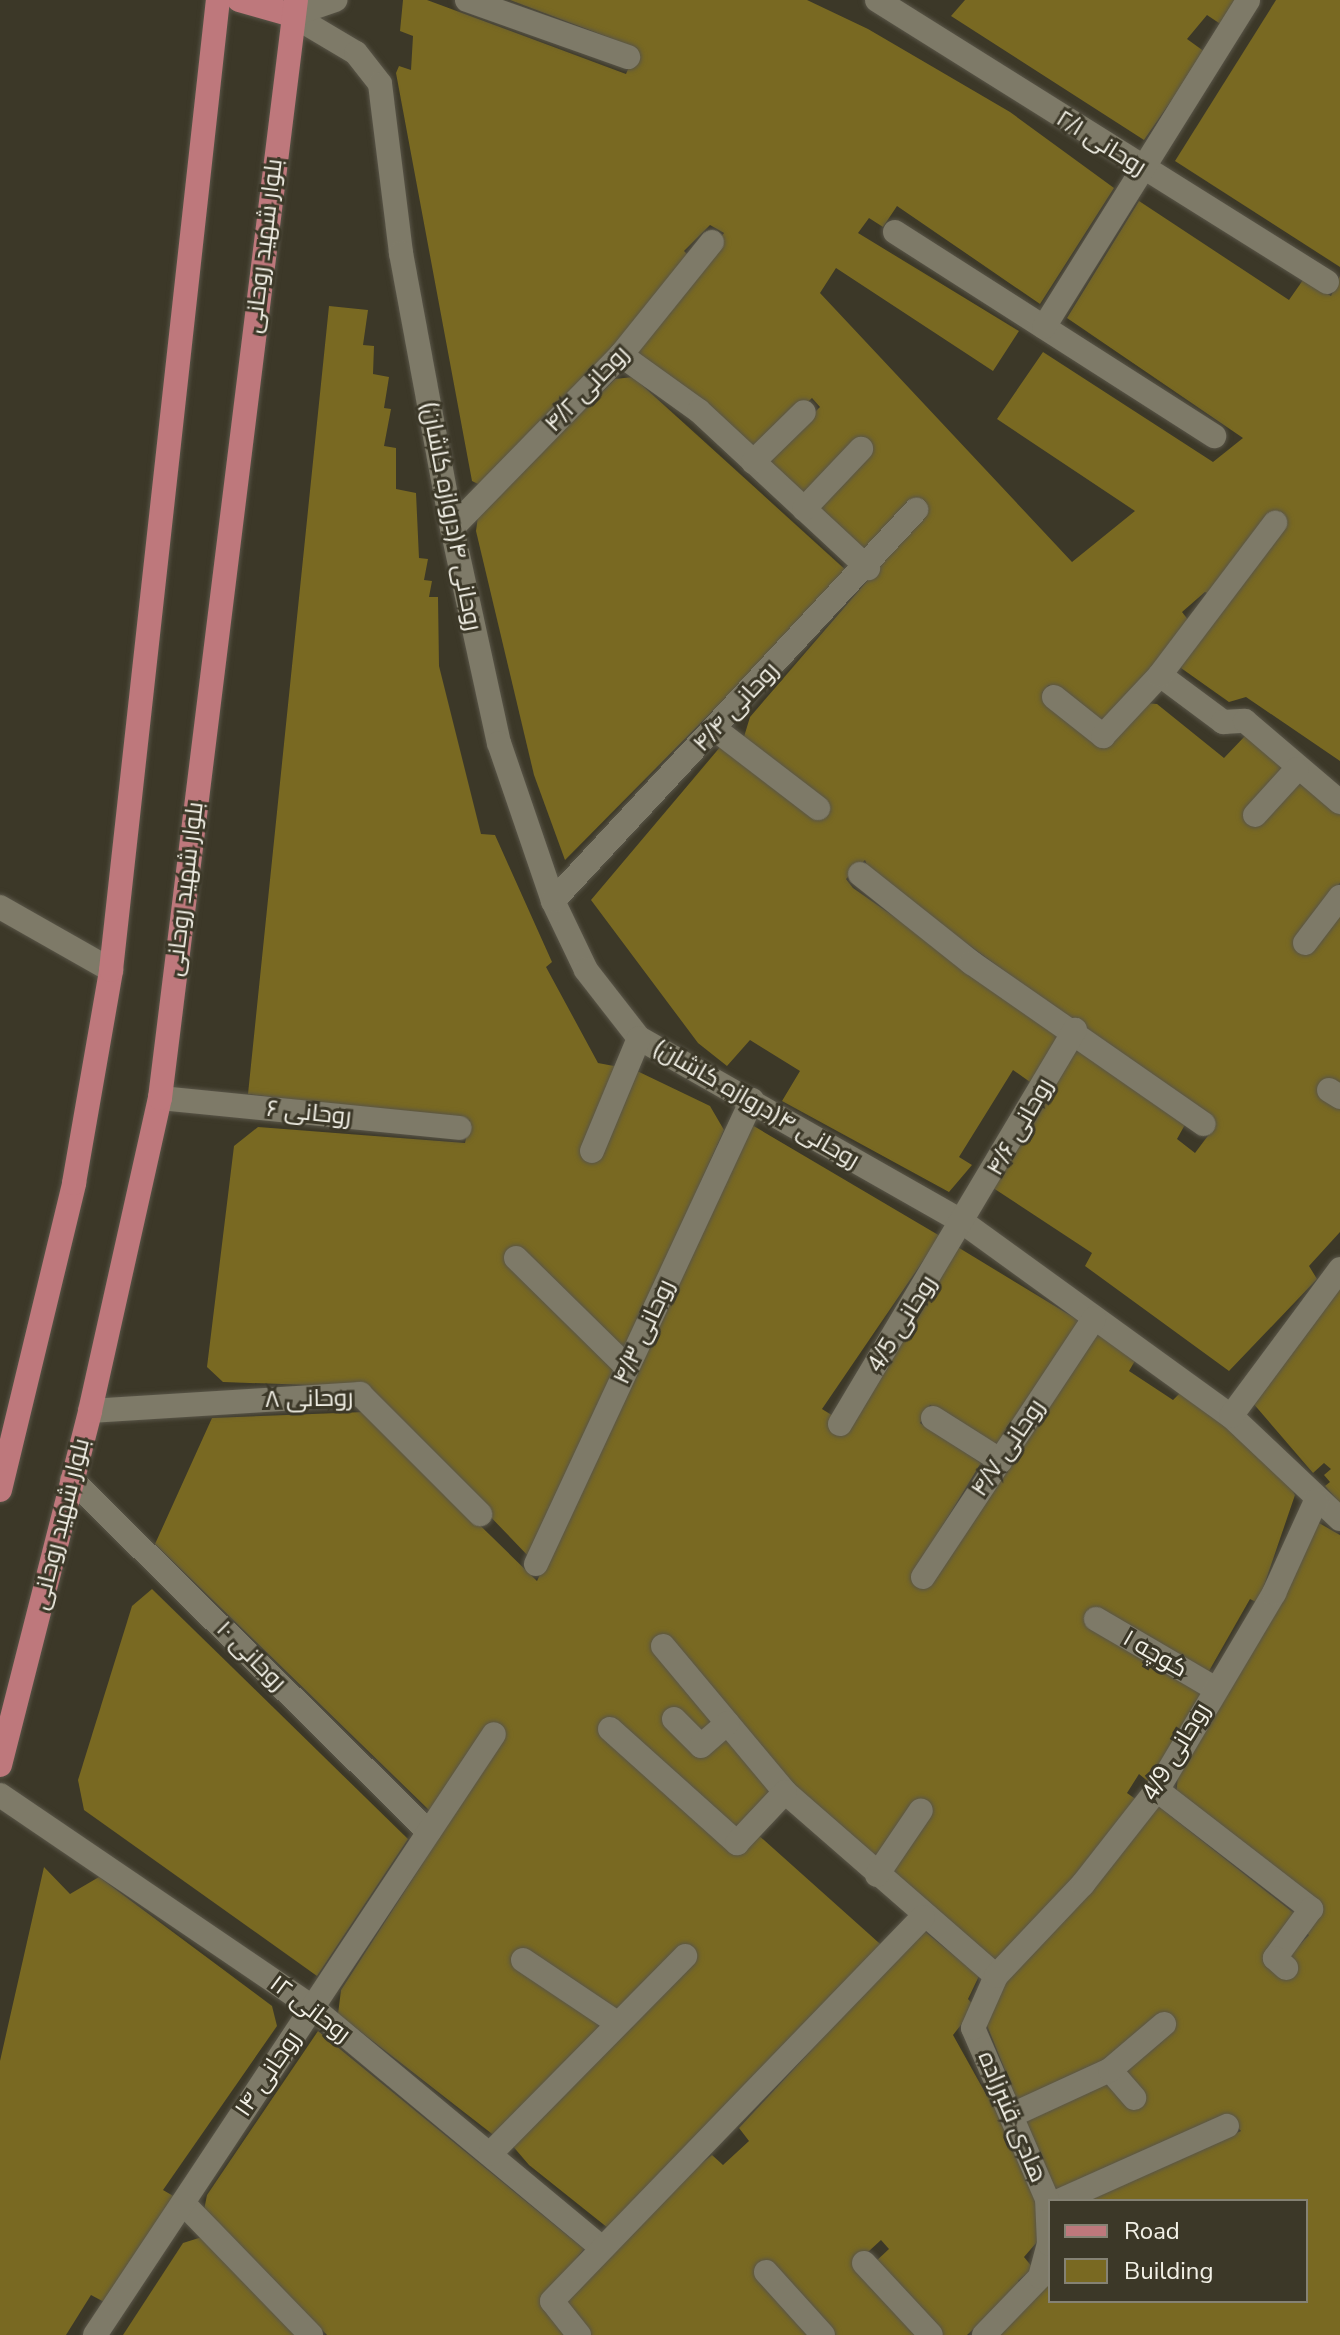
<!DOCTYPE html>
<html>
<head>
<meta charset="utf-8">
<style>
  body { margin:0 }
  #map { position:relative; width:1340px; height:2335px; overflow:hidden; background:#3c3828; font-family:"Nunito Sans",Cairo,sans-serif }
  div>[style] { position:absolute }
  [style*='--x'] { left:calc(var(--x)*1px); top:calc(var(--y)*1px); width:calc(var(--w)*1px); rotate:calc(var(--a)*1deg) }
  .building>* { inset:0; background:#796922 }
  .roads { filter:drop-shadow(0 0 2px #595548) drop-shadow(0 0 2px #595548) }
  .minor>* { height:24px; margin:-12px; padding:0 12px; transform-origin:12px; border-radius:12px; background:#7e7a68 }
  .major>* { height:24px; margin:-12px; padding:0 12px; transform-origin:12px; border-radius:12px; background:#be787c }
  span { translate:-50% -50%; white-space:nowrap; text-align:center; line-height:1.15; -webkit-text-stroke:6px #3c3828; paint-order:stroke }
  .street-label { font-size:24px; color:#f2f0e6 }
  .legend { position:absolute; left:1048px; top:2199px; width:260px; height:104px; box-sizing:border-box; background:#3c3828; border:2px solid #858274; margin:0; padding:10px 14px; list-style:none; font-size:24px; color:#f2f0e6 }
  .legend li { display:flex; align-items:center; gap:16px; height:40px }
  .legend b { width:40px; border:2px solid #858274 }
</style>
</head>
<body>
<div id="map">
  <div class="building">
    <i style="clip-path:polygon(403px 0,427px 0,626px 74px,637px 48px,510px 0,807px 0,868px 29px,1010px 112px,1114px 188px,1040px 304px,897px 206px,883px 227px,869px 218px,858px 233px,1019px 331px,993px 371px,836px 268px,820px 293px,1072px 562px,1135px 511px,997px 419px,1043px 352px,1213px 462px,1243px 438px,1067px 318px,1139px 201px,1289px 300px,1303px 280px,1331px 296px,1340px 276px,1340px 761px,1246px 697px,1229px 702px,1181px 668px,1211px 595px,1205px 592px,1182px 612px,1189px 621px,1169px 650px,1096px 728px,1049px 685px,1042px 693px,1093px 743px,1144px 703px,1157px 704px,1224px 758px,1245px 736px,1301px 770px,1340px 811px,1340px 883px,1296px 938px,1340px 905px,1340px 1232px,1309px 1266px,1317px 1279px,1229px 1371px,1085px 1266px,1092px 1253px,981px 1180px,1076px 1045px,1187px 1121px,1177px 1139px,1195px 1153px,1216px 1125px,870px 873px,865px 860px,846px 879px,853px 888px,1065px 1036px,1030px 1082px,1013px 1070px,959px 1157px,972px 1165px,949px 1192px,782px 1101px,800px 1071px,750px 1040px,727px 1066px,698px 1043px,591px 900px,721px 746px,820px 820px,827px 810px,743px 740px,750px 717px,905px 537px,861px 549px,767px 460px,820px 407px,812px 398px,755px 451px,635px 351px,724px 233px,710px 225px,684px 251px,691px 258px,565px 404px,561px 399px,480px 485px,472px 481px,396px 73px,399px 66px,411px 70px,413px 36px,400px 31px)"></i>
    <i style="clip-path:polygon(965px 0,1242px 0,1222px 25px,1207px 15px,1187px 39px,1205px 52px,1144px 140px,951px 16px)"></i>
    <i style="clip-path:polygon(1276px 0,1340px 0,1340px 267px,1175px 161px)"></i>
    <i style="clip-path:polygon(329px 306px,368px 310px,363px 345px,374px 346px,373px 374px,389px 377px,384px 408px,391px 409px,384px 446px,396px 448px,396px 489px,416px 493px,419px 558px,428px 559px,424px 580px,432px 581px,429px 597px,438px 597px,439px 666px,481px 834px,495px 835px,552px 962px,546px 967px,598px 1063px,635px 1070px,710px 1106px,724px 1130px,531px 1559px,366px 1387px,223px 1382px,207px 1367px,234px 1146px,258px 1127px,465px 1143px,470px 1120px,248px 1094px)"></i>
    <i style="clip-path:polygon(633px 377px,849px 573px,565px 860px,534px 775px,476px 531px,478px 516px,615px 379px)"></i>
    <i style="clip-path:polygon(752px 1125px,940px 1236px,822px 1409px,838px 1419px,951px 1243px,1086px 1325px,1003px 1450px,930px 1405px,920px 1423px,981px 1463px,911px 1577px,918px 1581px,1096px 1333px,1139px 1354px,1129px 1371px,1173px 1400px,1185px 1388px,1277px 1462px,1295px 1495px,1258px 1603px,1250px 1599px,1209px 1671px,1201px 1676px,1205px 1697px,1150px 1783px,1139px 1774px,1127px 1793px,1141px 1803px,1096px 1858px,996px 1961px,875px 1864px,720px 1723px,702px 1754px,723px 1733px,776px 1791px,737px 1851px,756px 1833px,888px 1951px,608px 2228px,529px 2165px,511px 2144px,604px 2028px,496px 2137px,338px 2014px,341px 1990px,506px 1734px,494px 1727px,430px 1811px,155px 1544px,212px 1418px,364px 1412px,537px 1581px)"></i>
    <i style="clip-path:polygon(1340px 1289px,1340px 1503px,1325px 1486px,1330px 1482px,1324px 1475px,1331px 1469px,1324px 1463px,1313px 1473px,1246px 1395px)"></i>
    <i style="clip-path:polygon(1319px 1523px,1340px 1535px,1340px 2335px,994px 2335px,1050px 2272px,1050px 2301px,1306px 2301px,1306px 2201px,1076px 2201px,1241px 2131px,1227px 2115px,1056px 2197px,1024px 2118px,1120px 2068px,1108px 2065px,1020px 2107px,986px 2023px,1002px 1980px,1158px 1806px,1300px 1918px,1284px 1961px,1309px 1935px,1301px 1928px,1321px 1907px,1176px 1797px,1178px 1775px)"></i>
    <i style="clip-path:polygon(152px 1589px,408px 1839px,317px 1976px,84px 1810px,78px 1780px,132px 1606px)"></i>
    <i style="clip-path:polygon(44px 1867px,70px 1894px,99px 1877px,272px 2006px,277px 2026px,163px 2190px,175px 2197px,106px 2303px,91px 2295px,66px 2335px,0 2335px,0 2061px)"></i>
    <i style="clip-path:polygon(923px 1930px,979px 1976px,968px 1999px,975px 2007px,953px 2035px,987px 2096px,993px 2094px,1038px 2209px,1037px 2242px,1024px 2257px,1033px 2268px,1018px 2281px,1021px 2285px,967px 2335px,939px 2335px,874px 2263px,889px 2249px,881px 2240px,856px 2263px,922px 2335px,588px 2335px,560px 2302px,696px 2168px,712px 2155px,723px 2165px,749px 2141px,739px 2128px)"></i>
    <i style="clip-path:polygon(318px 2031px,584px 2249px,543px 2299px,573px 2335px,327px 2335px,204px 2210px,207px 2195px)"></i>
    <i style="clip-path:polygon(202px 2237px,296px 2335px,123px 2335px,183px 2243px)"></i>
  </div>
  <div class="roads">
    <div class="minor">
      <i style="--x:467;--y:0;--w:171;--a:19.5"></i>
      <i style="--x:877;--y:0;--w:531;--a:32.07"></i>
      <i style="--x:292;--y:15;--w:74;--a:30.7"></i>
      <i style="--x:356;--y:53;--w:39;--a:52"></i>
      <i style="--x:380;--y:84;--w:170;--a:82.9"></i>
      <i style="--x:401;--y:253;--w:280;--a:79.5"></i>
      <i style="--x:452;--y:528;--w:220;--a:77.7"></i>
      <i style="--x:499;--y:743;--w:167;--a:71.1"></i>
      <i style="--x:553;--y:901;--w:76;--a:64.4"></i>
      <i style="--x:586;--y:970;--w:86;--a:52.1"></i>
      <i style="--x:639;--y:1038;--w:374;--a:29.6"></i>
      <i style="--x:964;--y:1223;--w:329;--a:35.9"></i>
      <i style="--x:1231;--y:1416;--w:150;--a:43.4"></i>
      <i style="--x:292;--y:15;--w:46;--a:-19.2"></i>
      <i style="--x:895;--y:232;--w:379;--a:32.6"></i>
      <i style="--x:1044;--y:327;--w:385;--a:-58"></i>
      <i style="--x:621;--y:355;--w:96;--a:35.7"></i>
      <i style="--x:699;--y:411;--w:231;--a:42.9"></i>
      <i style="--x:753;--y:462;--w:71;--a:-44.4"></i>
      <i style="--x:804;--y:509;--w:83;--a:-46.5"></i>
      <i style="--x:452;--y:528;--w:242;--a:-45.7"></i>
      <i style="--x:621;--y:355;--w:145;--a:-51.2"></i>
      <i style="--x:1160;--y:675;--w:79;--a:36.7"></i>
      <i style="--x:1223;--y:722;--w:22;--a:-3"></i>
      <i style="--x:1245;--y:721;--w:125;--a:40.5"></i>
      <i style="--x:1054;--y:697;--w:63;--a:38.5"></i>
      <i style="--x:1103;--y:736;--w:83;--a:-46.9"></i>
      <i style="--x:1160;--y:675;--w:191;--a:-52.9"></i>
      <i style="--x:715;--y:729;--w:130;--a:37.5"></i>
      <i style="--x:1255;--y:815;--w:62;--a:-47.6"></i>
      <i style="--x:860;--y:874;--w:143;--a:38.5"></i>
      <i style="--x:972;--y:963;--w:282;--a:34.8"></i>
      <i style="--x:553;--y:901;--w:534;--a:-47.13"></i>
      <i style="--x:0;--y:907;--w:128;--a:29.6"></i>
      <i style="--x:1305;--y:943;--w:58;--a:-52.7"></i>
      <i style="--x:1329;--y:1090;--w:13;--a:32"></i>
      <i style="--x:160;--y:1098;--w:301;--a:5.7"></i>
      <i style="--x:592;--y:1151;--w:122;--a:-67.4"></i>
      <i style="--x:516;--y:1258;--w:156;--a:44.5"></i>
      <i style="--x:90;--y:1411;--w:271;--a:-3.6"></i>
      <i style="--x:360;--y:1394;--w:170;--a:45"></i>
      <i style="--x:1231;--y:1416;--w:183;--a:-53.4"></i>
      <i style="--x:933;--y:1418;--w:80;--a:32.3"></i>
      <i style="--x:840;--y:1424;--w:459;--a:-59.2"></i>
      <i style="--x:72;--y:1480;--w:501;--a:44.6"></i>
      <i style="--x:536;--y:1564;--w:512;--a:-65.04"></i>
      <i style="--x:923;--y:1577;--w:310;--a:-56.5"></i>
      <i style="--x:1096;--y:1619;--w:137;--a:30.3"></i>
      <i style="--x:663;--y:1646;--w:190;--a:50.1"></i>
      <i style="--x:785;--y:1792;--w:280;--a:41.1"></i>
      <i style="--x:674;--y:1719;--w:38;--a:45"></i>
      <i style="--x:701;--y:1746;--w:35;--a:-41"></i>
      <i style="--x:610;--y:1729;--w:171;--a:41.9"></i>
      <i style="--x:737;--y:1843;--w:70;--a:-46.7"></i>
      <i style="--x:1157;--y:1790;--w:195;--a:37.7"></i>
      <i style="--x:1311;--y:1909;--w:61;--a:126.3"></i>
      <i style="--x:1275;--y:1958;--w:15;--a:42"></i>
      <i style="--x:0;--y:1795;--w:379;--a:34.2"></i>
      <i style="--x:313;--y:2008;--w:374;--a:39.7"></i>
      <i style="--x:877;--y:1875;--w:78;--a:-55.9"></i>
      <i style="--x:523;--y:1960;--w:113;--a:33.8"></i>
      <i style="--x:1110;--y:2070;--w:37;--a:49"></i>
      <i style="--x:1012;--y:2115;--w:108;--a:-24.7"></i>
      <i style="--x:1110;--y:2070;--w:71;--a:-40.4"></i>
      <i style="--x:490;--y:2154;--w:278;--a:-45.4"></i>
      <i style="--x:1059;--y:2201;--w:184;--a:-24.1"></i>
      <i style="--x:183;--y:2203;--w:184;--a:45.9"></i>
      <i style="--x:864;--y:2263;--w:98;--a:47.1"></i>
      <i style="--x:766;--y:2272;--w:85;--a:47.9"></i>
      <i style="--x:95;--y:2335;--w:721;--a:-56.42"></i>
      <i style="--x:579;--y:2335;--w:43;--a:-128.5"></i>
      <i style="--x:552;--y:2301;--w:534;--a:-45.99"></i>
      <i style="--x:984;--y:2335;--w:81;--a:-46"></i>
      <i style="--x:1040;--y:2277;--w:34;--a:-75"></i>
      <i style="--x:1049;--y:2244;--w:45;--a:-92.5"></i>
      <i style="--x:1047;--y:2199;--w:186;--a:-113.4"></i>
      <i style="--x:973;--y:2028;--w:57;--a:-66.1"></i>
      <i style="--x:996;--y:1976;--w:127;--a:-46.6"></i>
      <i style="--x:1083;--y:1884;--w:123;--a:-51.9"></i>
      <i style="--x:1159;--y:1787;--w:226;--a:-59.3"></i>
      <i style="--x:1274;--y:1593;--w:101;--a:-65.5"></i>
    </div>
    <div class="major">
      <i style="--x:239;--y:0;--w:55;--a:15.8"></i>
      <i style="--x:0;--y:1490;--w:316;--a:-76.4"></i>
      <i style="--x:74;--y:1183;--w:216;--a:-80.1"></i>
      <i style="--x:111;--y:970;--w:976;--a:-83.71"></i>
      <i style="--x:0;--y:1765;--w:365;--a:-75.7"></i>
      <i style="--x:90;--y:1411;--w:321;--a:-77.4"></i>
      <i style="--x:160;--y:1098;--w:1106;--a:-82.94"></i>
    </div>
  </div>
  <div class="street-label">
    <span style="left:1101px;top:143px;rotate:32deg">روحانی ۲/۱</span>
    <span style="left:264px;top:246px;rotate:-83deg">بلوار شهید روحانی</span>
    <span style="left:587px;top:389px;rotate:-46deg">روحانی ۴/۲</span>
    <span style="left:451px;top:516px;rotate:79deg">روحانی ۴(دروازه کاشان)</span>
    <span style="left:736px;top:707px;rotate:-47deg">روحانی ۴/۴</span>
    <span style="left:185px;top:889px;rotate:-83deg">بلوار شهید روحانی</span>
    <span style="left:756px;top:1104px;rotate:30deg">روحانی ۴(دروازه کاشان)</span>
    <span style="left:309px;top:1113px;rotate:6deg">روحانی ۶</span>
    <span style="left:1020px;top:1127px;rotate:-60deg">روحانی ۴/۶</span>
    <span style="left:902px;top:1324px;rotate:-58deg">روحانی 4/5</span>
    <span style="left:644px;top:1332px;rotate:-65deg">روحانی ۴/۳</span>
    <span style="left:309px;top:1399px;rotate:-1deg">روحانی ۸</span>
    <span style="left:1008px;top:1448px;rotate:-56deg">روحانی ۴/۷</span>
    <span style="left:61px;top:1524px;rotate:-76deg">بلوار شهید روحانی</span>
    <span style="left:1155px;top:1654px;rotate:30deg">کوچه ۱</span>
    <span style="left:251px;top:1656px;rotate:45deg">روحانی ۱۰</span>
    <span style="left:1176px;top:1752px;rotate:-59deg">روحانی 4/9</span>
    <span style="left:310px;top:2009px;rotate:37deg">روحانی ۱۲</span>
    <span style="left:268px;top:2074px;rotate:-56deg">روحانی ۱۴</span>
    <span style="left:1012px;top:2117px;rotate:67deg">هادی قنبرزاده</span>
  </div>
  <ul class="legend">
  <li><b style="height:10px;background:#be787c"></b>Road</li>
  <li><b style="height:22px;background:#796922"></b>Building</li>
  </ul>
</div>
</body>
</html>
